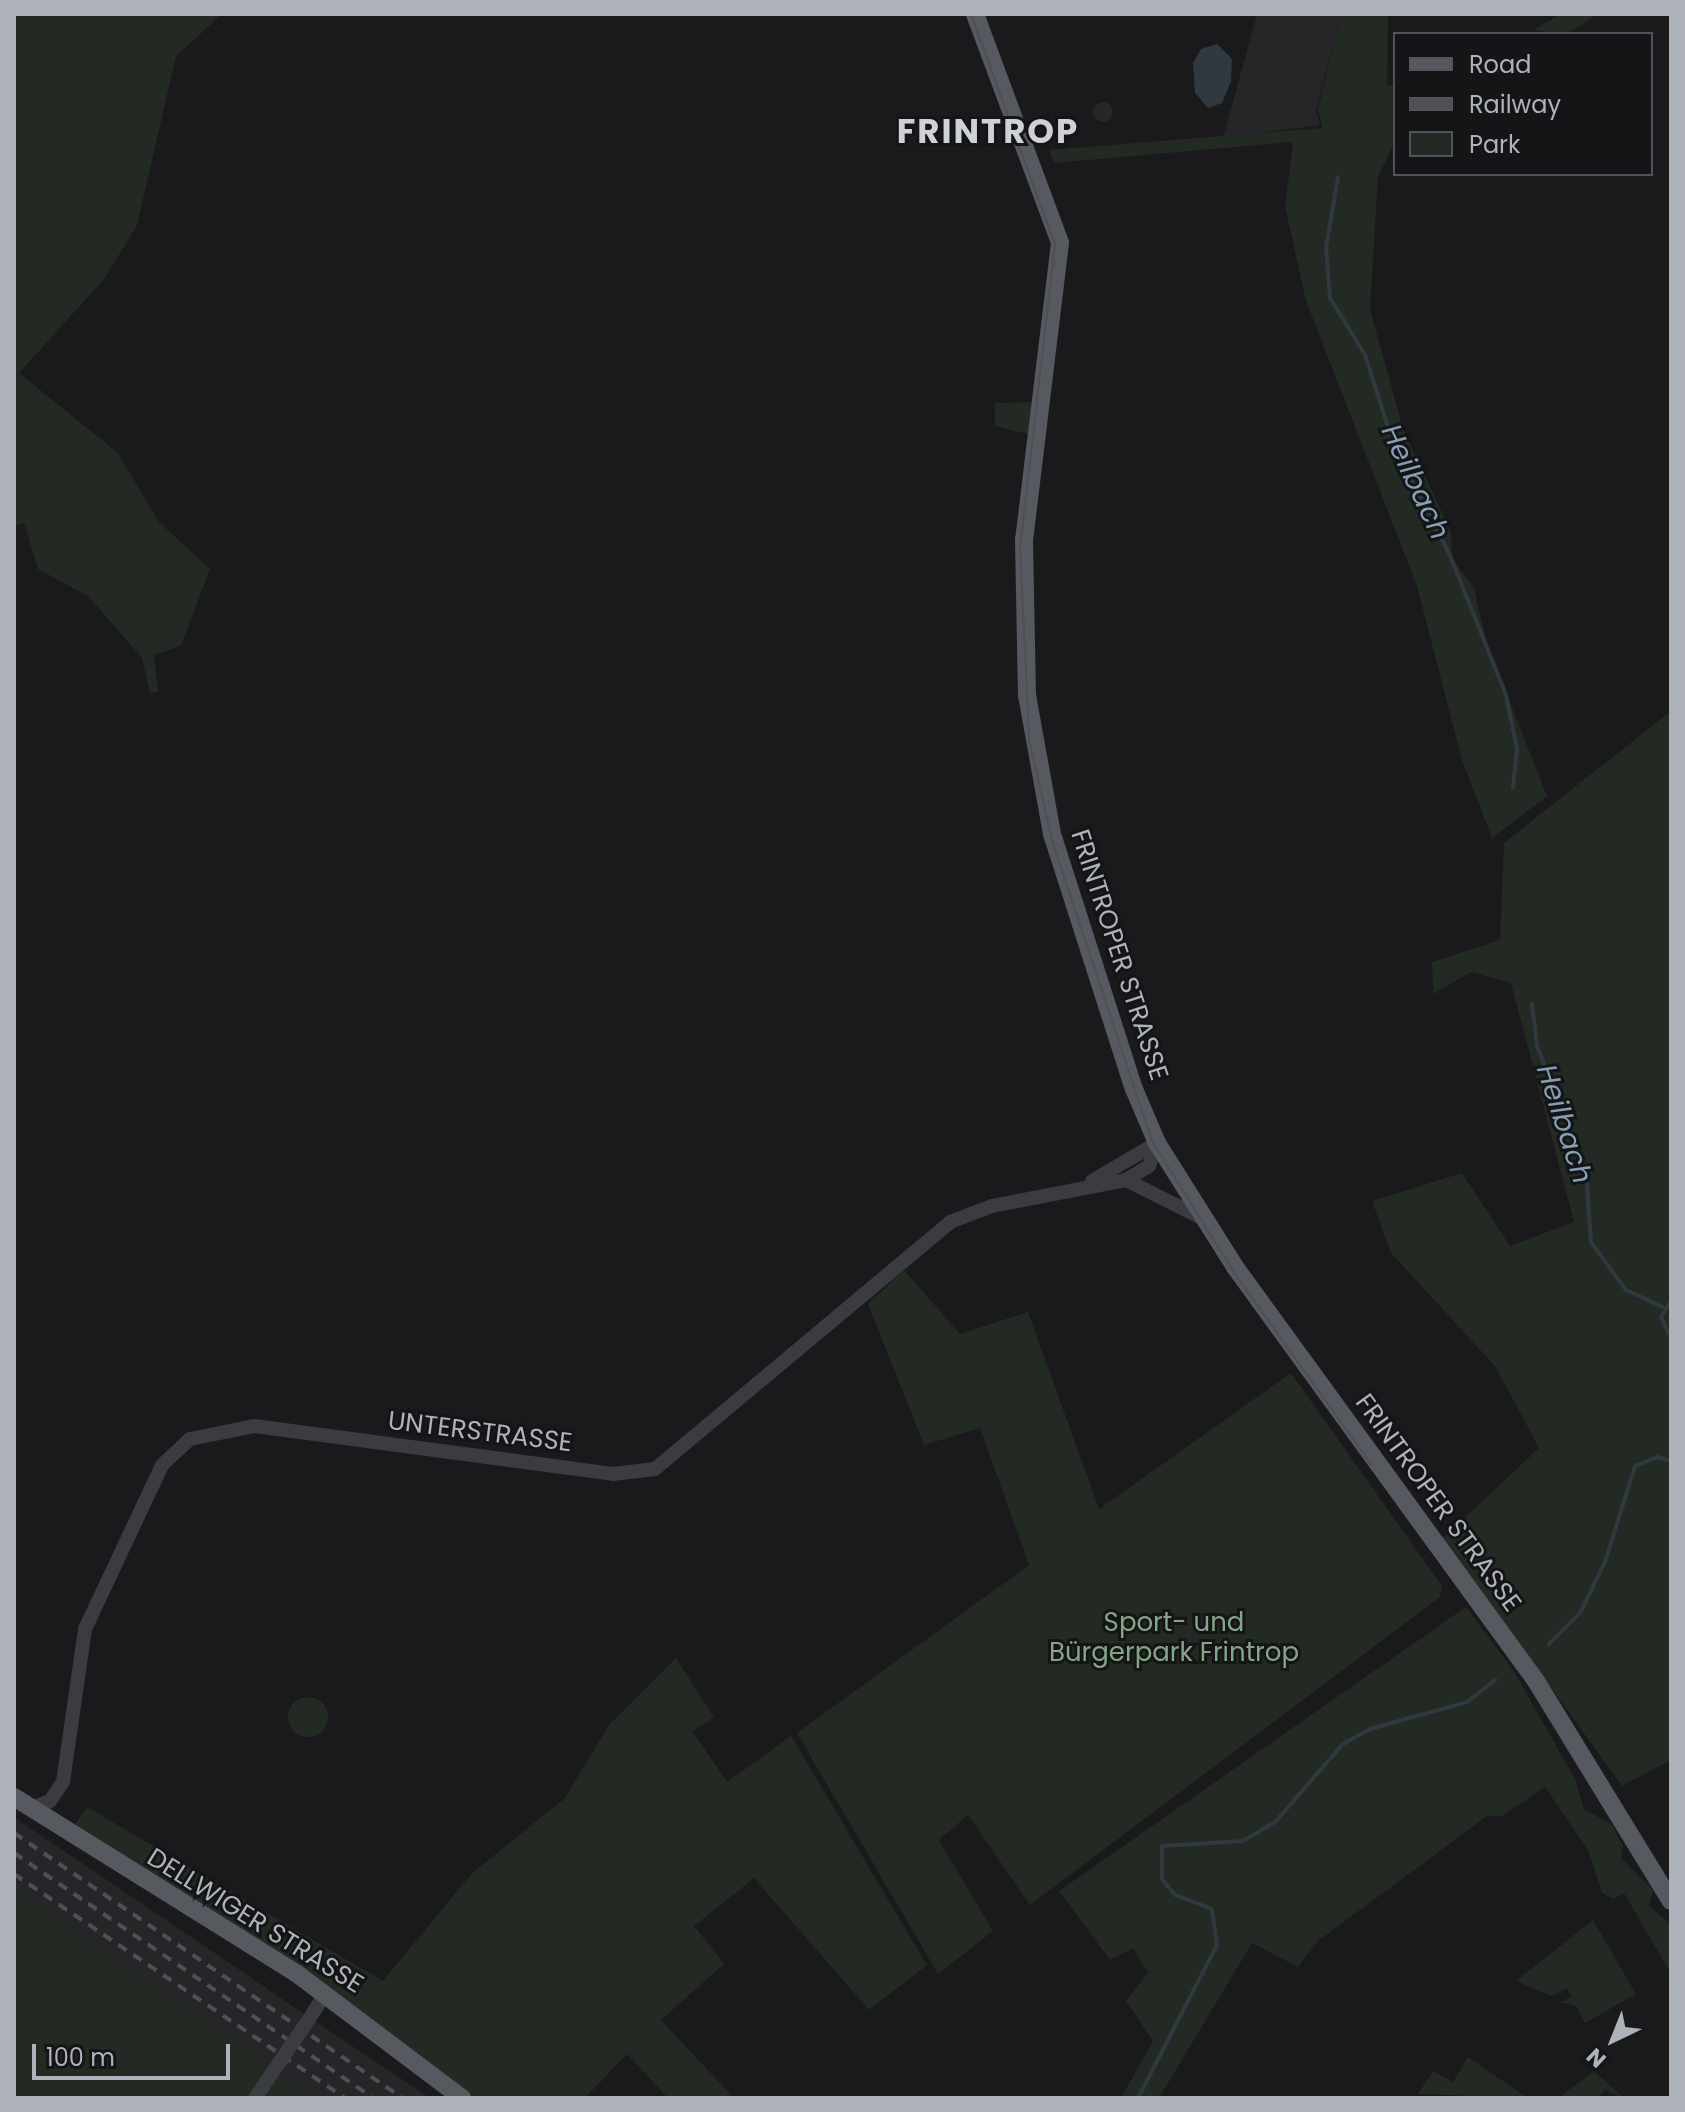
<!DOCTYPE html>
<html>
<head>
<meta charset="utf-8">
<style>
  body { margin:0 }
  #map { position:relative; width:1685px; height:2112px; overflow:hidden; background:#1a1a1c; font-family:Poppins,sans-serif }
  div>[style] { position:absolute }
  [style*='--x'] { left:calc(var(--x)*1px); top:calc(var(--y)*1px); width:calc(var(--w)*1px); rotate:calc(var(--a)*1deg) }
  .built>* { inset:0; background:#262629 }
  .green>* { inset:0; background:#222a23 }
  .round { border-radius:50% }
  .water>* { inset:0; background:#303940 }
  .stream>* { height:4px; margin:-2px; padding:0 2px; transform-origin:2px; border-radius:2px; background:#303940 }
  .minor>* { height:14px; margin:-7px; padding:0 7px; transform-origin:7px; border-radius:7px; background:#3b3c41 }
  .major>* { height:18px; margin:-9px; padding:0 9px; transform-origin:9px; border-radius:9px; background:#575960 }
  .tram>* { height:2px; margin:-1px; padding:0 1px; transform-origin:1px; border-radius:1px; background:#4e5056 }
  .rail>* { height:4px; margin-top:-2px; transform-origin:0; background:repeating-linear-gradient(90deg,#4e5056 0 10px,transparent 0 18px) }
  .minor-bridge>* { height:14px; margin:-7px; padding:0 7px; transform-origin:7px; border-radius:7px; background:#3b3c41 }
  span { translate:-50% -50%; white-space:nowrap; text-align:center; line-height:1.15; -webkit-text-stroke:6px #151517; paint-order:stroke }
  .street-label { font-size:26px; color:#adb2bb }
  .park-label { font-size:26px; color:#85a587 }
  .water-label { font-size:28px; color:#869fb4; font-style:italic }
  .district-label { font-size:34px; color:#ced1d7; font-weight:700; letter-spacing:2px }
  .frame { position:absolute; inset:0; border:16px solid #adb2bb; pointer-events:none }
  .legend { position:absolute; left:1393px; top:32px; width:260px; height:144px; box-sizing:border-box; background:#151517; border:2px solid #525459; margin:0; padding:10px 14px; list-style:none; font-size:24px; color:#adb2bb }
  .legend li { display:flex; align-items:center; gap:16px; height:40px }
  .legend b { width:40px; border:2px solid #525459 }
  .north { position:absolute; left:1573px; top:2000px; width:80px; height:80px; -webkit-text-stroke:6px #151517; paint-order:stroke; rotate:223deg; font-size:22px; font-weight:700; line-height:32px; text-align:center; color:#adb2bb }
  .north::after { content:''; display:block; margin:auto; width:28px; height:36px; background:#adb2bb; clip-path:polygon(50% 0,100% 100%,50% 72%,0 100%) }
  .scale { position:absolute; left:32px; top:2044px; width:198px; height:36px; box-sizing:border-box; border:4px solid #adb2bb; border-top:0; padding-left:10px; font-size:24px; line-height:28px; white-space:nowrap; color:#adb2bb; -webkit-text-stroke:6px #151517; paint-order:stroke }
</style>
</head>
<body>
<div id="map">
  <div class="built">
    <i style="clip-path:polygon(1257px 14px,1341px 14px,1316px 112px,1320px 125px,1223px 138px)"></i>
    <i style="clip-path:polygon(14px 1817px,337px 2036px,430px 2098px,317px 2098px,301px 2088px,14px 1889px)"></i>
  </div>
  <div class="green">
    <i style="clip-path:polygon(14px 14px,222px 14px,176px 56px,137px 225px,105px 278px,19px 373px,118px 453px,159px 522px,210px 569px,181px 646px,154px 655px,158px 691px,150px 694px,142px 658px,88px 596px,38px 569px,24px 523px,14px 526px)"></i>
    <i style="clip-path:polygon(1341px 14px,1388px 14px,1387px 86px,1395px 84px,1395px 141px,1378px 177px,1370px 309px,1403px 429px,1451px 532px,1452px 558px,1474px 588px,1486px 642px,1547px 796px,1492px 838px,1462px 760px,1417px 586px,1306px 301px,1285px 206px,1293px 142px,1054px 163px,1049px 150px,1322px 128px,1318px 109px)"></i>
    <i style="clip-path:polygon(1561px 14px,1598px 14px,1566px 34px,1533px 30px)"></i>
    <i class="round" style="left:1093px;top:102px;width:20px;height:20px"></i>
    <i style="clip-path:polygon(1032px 402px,1028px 434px,995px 426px,995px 403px)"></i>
    <i style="clip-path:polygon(1671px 711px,1671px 1760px,1622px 1786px,1443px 1538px,1539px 1448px,1495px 1366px,1391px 1253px,1372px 1201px,1462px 1173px,1510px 1246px,1574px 1222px,1511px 983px,1471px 972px,1433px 994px,1432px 962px,1500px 940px,1504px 843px)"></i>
    <i style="clip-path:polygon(904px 1270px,960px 1334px,1028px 1312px,1099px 1509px,1291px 1373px,1442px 1586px,1440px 1597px,1030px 1905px,968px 1815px,939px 1840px,993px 1931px,938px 1974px,797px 1733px,1029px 1565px,980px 1428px,924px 1445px,868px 1304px)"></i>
    <i style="clip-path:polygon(1466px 1607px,1515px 1673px,1575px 1779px,1584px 1809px,1612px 1825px,1623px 1846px,1621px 1858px,1653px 1890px,1649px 1906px,1671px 1924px,1671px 1974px,1624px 1893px,1613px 1899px,1602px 1893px,1588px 1850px,1545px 1787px,1502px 1816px,1487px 1816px,1318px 1941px,1298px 1967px,1252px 1943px,1159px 2098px,1121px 2098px,1153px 2041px,1126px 2001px,1148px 1973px,1133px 1948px,1110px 1960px,1059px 1891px)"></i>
    <i style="clip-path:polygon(676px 1658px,714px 1717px,693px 1732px,727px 1782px,791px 1736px,927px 1965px,869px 2010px,754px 1878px,694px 1926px,724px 1964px,661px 2020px,734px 2098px,668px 2098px,627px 2054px,585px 2098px,469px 2098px,72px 1829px,87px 1807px,383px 1981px,472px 1873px,564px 1799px,610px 1724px)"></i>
    <i class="round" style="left:288px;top:1697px;width:40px;height:40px"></i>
    <i style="clip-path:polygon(14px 1889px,266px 2064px,317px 2098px,14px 2098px)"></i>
    <i style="clip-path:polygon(1593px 1920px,1636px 1994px,1585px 2023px,1576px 2006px,1560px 2002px,1571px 1997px,1567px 1988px,1552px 1996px,1516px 1981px)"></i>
    <i style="clip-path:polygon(1468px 2057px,1528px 2098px,1418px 2094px,1433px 2071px,1453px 2082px)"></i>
    <i style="clip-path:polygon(1594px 2071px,1624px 2098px,1605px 2090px,1598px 2098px,1558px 2098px)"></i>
  </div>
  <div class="water">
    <i style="clip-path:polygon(1217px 44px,1232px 59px,1231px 81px,1222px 103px,1208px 108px,1195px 93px,1193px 63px,1201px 49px)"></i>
  </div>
  <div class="stream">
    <i style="--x:1338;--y:177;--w:72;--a:99.6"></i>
    <i style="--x:1326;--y:248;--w:50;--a:85.4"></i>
    <i style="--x:1330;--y:298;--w:67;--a:58.4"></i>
    <i style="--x:1365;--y:355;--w:99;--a:72.3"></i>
    <i style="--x:1395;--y:449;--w:117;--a:62.6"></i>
    <i style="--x:1449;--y:553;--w:153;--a:68.1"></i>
    <i style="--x:1506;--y:695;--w:55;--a:78.5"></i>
    <i style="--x:1517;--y:749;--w:39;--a:96"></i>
    <i style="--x:1532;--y:1004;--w:42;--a:83.2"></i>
    <i style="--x:1537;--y:1046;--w:134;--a:68.6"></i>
    <i style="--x:1586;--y:1171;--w:71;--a:86"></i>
    <i style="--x:1591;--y:1242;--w:59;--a:53.9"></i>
    <i style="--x:1626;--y:1290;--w:40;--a:25"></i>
    <i style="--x:1671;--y:1301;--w:19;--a:122"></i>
    <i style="--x:1661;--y:1317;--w:23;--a:65"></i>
    <i style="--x:1549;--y:1644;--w:44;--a:-45"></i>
    <i style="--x:1580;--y:1613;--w:57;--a:-63.9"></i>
    <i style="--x:1605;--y:1562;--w:101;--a:-72.6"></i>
    <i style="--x:1635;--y:1466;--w:24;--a:-22"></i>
    <i style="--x:1657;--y:1457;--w:15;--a:16"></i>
    <i style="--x:1138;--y:2098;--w:172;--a:-62.7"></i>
    <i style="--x:1217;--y:1945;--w:36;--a:-98"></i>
    <i style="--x:1212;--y:1909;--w:40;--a:-159"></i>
    <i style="--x:1175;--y:1895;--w:21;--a:-129"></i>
    <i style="--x:1162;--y:1879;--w:33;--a:-90"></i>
    <i style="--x:1162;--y:1846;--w:81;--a:-3.5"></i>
    <i style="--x:1243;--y:1841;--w:39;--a:-31"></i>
    <i style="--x:1276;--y:1821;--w:102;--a:-49"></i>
    <i style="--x:1343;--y:1744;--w:31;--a:-29"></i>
    <i style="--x:1370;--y:1729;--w:101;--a:-15.6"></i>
    <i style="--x:1467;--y:1702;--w:36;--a:-38"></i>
  </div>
  <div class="minor">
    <i style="--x:1126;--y:1180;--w:83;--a:26.6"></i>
    <i style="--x:1092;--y:1181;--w:75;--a:-30.3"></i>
    <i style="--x:31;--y:1808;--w:20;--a:-20"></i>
    <i style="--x:50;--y:1801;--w:23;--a:-56"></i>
    <i style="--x:63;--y:1782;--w:155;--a:-81.8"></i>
    <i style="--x:85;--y:1629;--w:181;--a:-64.8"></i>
    <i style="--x:162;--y:1465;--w:38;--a:-43"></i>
    <i style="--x:190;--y:1439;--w:65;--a:-11.5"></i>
    <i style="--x:254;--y:1426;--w:362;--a:7.6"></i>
    <i style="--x:613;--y:1474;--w:42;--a:-6.8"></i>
    <i style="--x:655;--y:1469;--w:385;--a:-39.9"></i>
    <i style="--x:950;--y:1222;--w:45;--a:-20.9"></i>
    <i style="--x:992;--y:1206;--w:136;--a:-11"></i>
    <i style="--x:1126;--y:1180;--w:27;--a:-31"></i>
    <i style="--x:1149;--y:1166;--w:24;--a:-71"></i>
    <i style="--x:307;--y:2022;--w:35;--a:-57"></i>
  </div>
  <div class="major">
    <i style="--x:975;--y:14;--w:244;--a:69.6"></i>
    <i style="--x:1060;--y:243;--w:299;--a:96.9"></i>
    <i style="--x:1024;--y:540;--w:155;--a:88.9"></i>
    <i style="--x:1027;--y:695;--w:141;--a:79.8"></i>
    <i style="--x:1052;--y:834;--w:268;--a:72.2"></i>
    <i style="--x:1134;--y:1089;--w:59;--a:66.9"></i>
    <i style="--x:1157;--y:1143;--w:146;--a:57.8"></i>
    <i style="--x:1235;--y:1267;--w:512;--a:53.98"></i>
    <i style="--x:1536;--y:1681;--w:258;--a:58.5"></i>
    <i style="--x:14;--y:1797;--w:332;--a:32"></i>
    <i style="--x:296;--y:1973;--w:208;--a:37"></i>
  </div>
  <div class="tram">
    <i style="--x:971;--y:14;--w:246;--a:70"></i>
    <i style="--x:1055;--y:245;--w:303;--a:96.6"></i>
    <i style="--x:1020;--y:546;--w:194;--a:87.3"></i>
    <i style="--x:1029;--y:740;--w:107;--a:77"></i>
    <i style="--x:1053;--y:844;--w:313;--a:71.6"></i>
    <i style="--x:1152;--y:1141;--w:160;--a:58"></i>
    <i style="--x:1237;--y:1277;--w:230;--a:54.4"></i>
  </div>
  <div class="rail">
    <i style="--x:14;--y:1833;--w:470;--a:34.3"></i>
    <i style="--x:14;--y:1853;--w:435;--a:34.3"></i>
    <i style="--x:14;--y:1874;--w:400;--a:34.1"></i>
  </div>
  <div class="minor-bridge">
    <i style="--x:255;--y:2098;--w:92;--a:-55.6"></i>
  </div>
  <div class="street-label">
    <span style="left:1119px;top:955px;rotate:72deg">FRINTROPER STRASSE</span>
    <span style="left:480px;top:1432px;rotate:7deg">UNTERSTRASSE</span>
    <span style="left:1438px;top:1503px;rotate:54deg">FRINTROPER STRASSE</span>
    <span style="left:255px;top:1921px;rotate:32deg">DELLWIGER STRASSE</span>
  </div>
  <div class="park-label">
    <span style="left:1174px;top:1638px">Sport- und<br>Bürgerpark Frintrop</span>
  </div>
  <div class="water-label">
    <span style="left:1415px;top:482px;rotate:65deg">Heilbach</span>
    <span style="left:1564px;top:1124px;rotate:72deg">Heilbach</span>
  </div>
  <div class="district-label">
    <span style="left:988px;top:132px">FRINTROP</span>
  </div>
  <div class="frame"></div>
  <ul class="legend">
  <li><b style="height:10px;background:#575960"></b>Road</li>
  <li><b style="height:10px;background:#4e5056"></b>Railway</li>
  <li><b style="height:22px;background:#222a23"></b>Park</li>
  </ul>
  <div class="north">N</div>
  <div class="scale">100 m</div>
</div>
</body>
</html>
